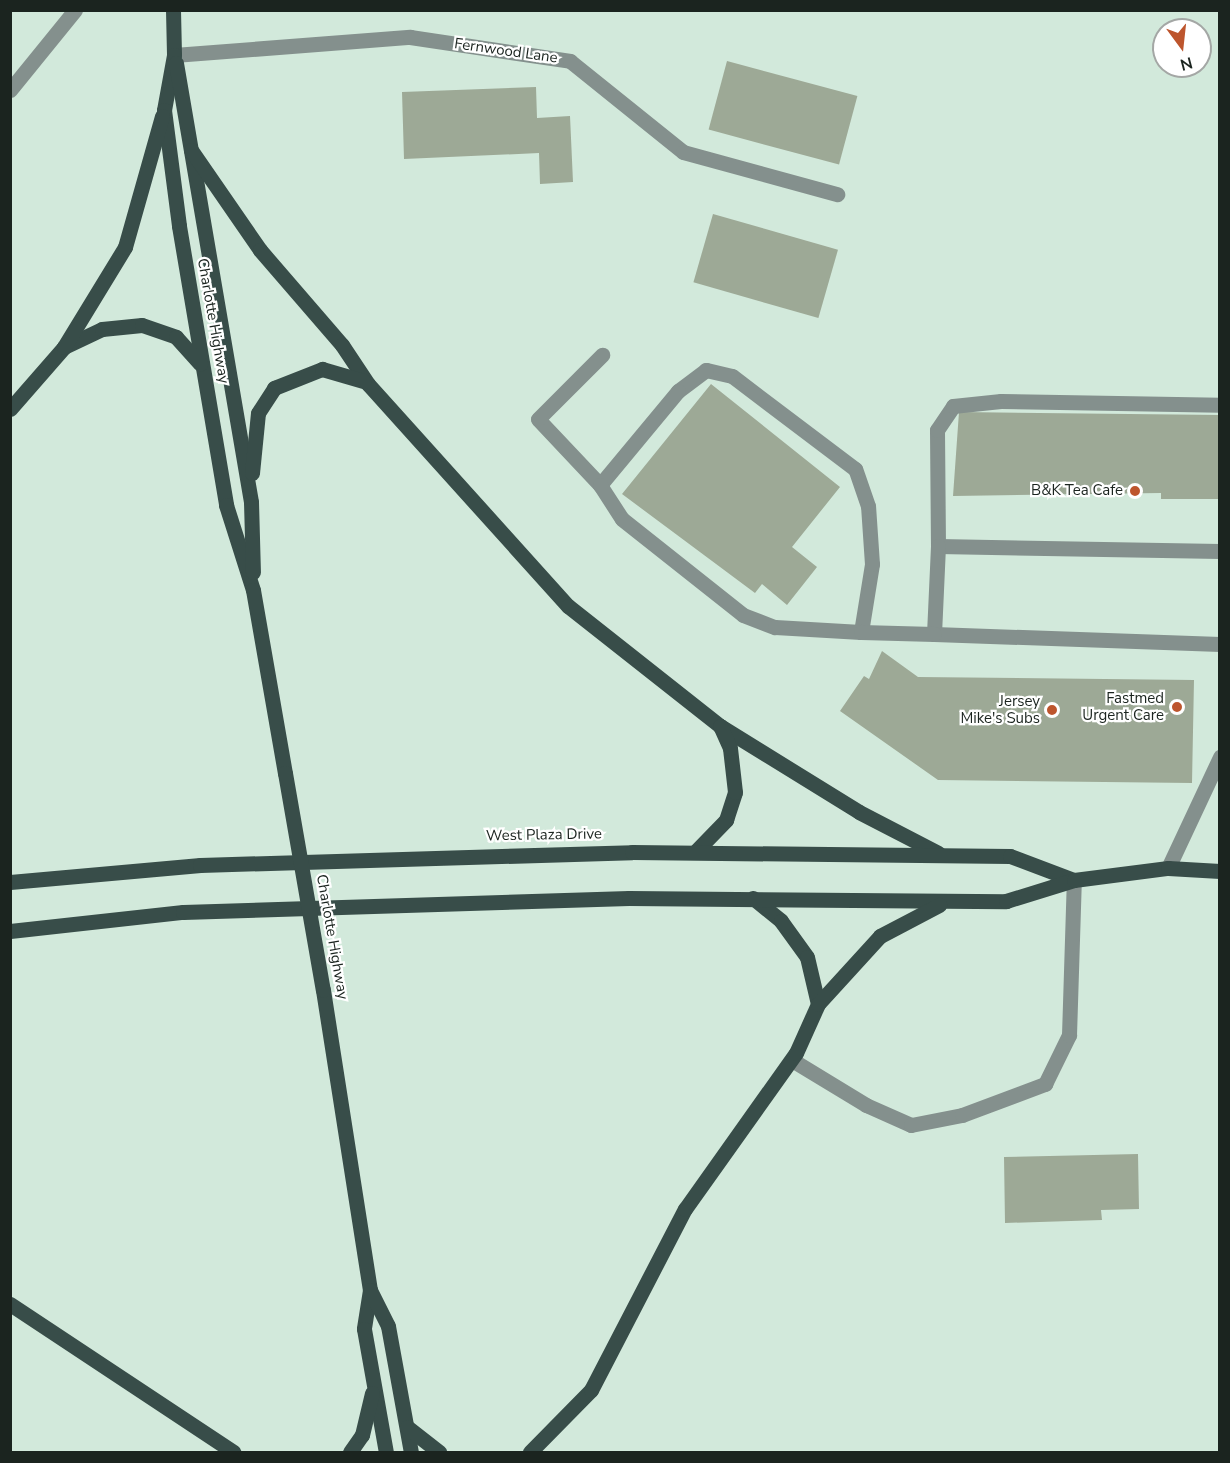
<!DOCTYPE html>
<html>
<head>
<meta charset="utf-8">
<style>
  body { margin:0 }
  #map { position:relative; width:1230px; height:1463px; overflow:hidden; background:#d2e9db; font-family:"Nunito Sans",sans-serif }
  div>[style] { position:absolute }
  [style*='--x'] { left:calc(var(--x)*1px); top:calc(var(--y)*1px); width:calc(var(--w)*1px); rotate:calc(var(--a)*1deg) }
  .building>* { inset:0; background:#9da996; transform-origin:0 0 }
  .minor>* { height:15px; margin:-7.5px; padding:0 7.5px; transform-origin:7.5px; border-radius:7.5px; background:#84908d }
  .major>* { height:15px; margin:-7.5px; padding:0 7.5px; transform-origin:7.5px; border-radius:7.5px; background:#384d49 }
  .major-bridge>* { height:15px; margin:-7.5px; padding:0 7.5px; transform-origin:7.5px; border-radius:7.5px; background:#384d49 }
  .dots>* { width:16px; height:16px; translate:-50% -50%; box-sizing:border-box; border:3px solid #fff; border-radius:50% }
  span { translate:-50% -50%; white-space:nowrap; text-align:center; line-height:1.15; -webkit-text-stroke:4.5px #fff; paint-order:stroke }
  .street-label { font-size:15px; color:#1b241f }
  .poi-label { font-size:15px; color:#1b241f }
  .right { translate:-100% -50%; text-align:right }
  .frame { position:absolute; inset:0; border:12px solid #1b241f; pointer-events:none }
  .north { position:absolute; left:1152px; top:18px; width:60px; height:60px; box-sizing:border-box; background:#fff; border:2px solid #a4a7a5; border-radius:50%; rotate:165deg; font-size:16px; font-weight:700; line-height:24px; text-align:center; color:#1b241f }
  .north::after { content:''; display:block; margin:auto; width:21px; height:27px; background:#bd552d; clip-path:polygon(50% 0,100% 100%,50% 72%,0 100%) }
</style>
</head>
<body>
<div id="map">
  <div class="building">
    <i style="left:727px;top:61px;width:135px;height:71px;rotate:15deg"></i>
    <i style="clip-path:polygon(536px 87px,537px 118px,570px 116px,573px 182px,540px 184px,539px 153px,404px 159px,402px 92px)"></i>
    <i style="left:713px;top:214px;width:130px;height:71px;rotate:16deg"></i>
    <i style="clip-path:polygon(711px 384px,840px 487px,792px 547px,817px 567px,787px 605px,762px 584px,755px 593px,622px 494px)"></i>
    <i style="clip-path:polygon(959px 412px,1220px 415px,1220px 499px,1161px 499px,1161px 493px,953px 496px)"></i>
    <i style="clip-path:polygon(882px 651px,918px 677px,1194px 680px,1192px 783px,938px 780px,840px 711px,864px 676px,869px 679px)"></i>
    <i style="clip-path:polygon(1138px 1154px,1139px 1209px,1101px 1210px,1102px 1220px,1005px 1223px,1004px 1157px)"></i>
  </div>
  <div class="minor">
    <i style="--x:174;--y:55;--w:237;--a:-4.4"></i>
    <i style="--x:410;--y:37;--w:162;--a:8.5"></i>
    <i style="--x:570;--y:61;--w:145;--a:38.8"></i>
    <i style="--x:683;--y:152;--w:160;--a:15.3"></i>
    <i style="--x:10;--y:90;--w:103;--a:-50.9"></i>
    <i style="--x:602;--y:487;--w:93;--a:-133.3"></i>
    <i style="--x:538;--y:419;--w:91;--a:-45"></i>
    <i style="--x:938;--y:546;--w:116;--a:-90.5"></i>
    <i style="--x:937;--y:430;--w:29;--a:-56"></i>
    <i style="--x:953;--y:406;--w:48;--a:-5.9"></i>
    <i style="--x:1001;--y:401;--w:219;--a:1"></i>
    <i style="--x:1220;--y:551;--w:282;--a:-179"></i>
    <i style="--x:938;--y:546;--w:88;--a:92.6"></i>
    <i style="--x:934;--y:634;--w:286;--a:2"></i>
    <i style="--x:861;--y:632;--w:69;--a:-80.8"></i>
    <i style="--x:872;--y:564;--w:58;--a:-93.9"></i>
    <i style="--x:868;--y:506;--w:39;--a:-109"></i>
    <i style="--x:855;--y:469;--w:154;--a:-142.9"></i>
    <i style="--x:732;--y:376;--w:27;--a:-167"></i>
    <i style="--x:706;--y:370;--w:35;--a:143"></i>
    <i style="--x:678;--y:391;--w:122;--a:129.7"></i>
    <i style="--x:600;--y:485;--w:40;--a:57.1"></i>
    <i style="--x:622;--y:519;--w:154;--a:38.4"></i>
    <i style="--x:743;--y:615;--w:34;--a:21"></i>
    <i style="--x:775;--y:627;--w:86;--a:3.3"></i>
    <i style="--x:861;--y:632;--w:73;--a:1.6"></i>
    <i style="--x:1168;--y:868;--w:123;--a:-64.9"></i>
    <i style="--x:792;--y:1060;--w:87;--a:31.3"></i>
    <i style="--x:866;--y:1105;--w:49;--a:24"></i>
    <i style="--x:911;--y:1125;--w:52;--a:-11.1"></i>
    <i style="--x:962;--y:1115;--w:89;--a:-20.5"></i>
    <i style="--x:1045;--y:1084;--w:55;--a:-63.9"></i>
    <i style="--x:1069;--y:1035;--w:155;--a:-88.2"></i>
  </div>
  <div class="major">
    <i style="--x:173;--y:10;--w:45;--a:88.7"></i>
    <i style="--x:174;--y:55;--w:56;--a:100.3"></i>
    <i style="--x:164;--y:110;--w:117;--a:82.6"></i>
    <i style="--x:179;--y:226;--w:283;--a:80.4"></i>
    <i style="--x:226;--y:505;--w:89;--a:72.4"></i>
    <i style="--x:253;--y:590;--w:186;--a:80.1"></i>
    <i style="--x:176;--y:63;--w:445;--a:80.3"></i>
    <i style="--x:251;--y:502;--w:70;--a:88.4"></i>
    <i style="--x:191;--y:150;--w:121;--a:55.4"></i>
    <i style="--x:260;--y:250;--w:125;--a:49.2"></i>
    <i style="--x:342;--y:345;--w:47;--a:56.3"></i>
    <i style="--x:368;--y:384;--w:299;--a:48"></i>
    <i style="--x:568;--y:606;--w:194;--a:38.3"></i>
    <i style="--x:720;--y:726;--w:163;--a:31.7"></i>
    <i style="--x:859;--y:812;--w:89;--a:27.4"></i>
    <i style="--x:64;--y:347;--w:42;--a:-25.3"></i>
    <i style="--x:102;--y:329;--w:40;--a:-5.7"></i>
    <i style="--x:142;--y:325;--w:36;--a:19"></i>
    <i style="--x:176;--y:337;--w:36;--a:48"></i>
    <i style="--x:10;--y:409;--w:82;--a:-48.9"></i>
    <i style="--x:64;--y:347;--w:117;--a:-58.6"></i>
    <i style="--x:125;--y:247;--w:136;--a:-74.2"></i>
    <i style="--x:252;--y:473;--w:60;--a:-84.3"></i>
    <i style="--x:258;--y:413;--w:30;--a:-57"></i>
    <i style="--x:274;--y:388;--w:52;--a:-21.6"></i>
    <i style="--x:322;--y:369;--w:43;--a:16.3"></i>
    <i style="--x:695;--y:852;--w:45;--a:-45.9"></i>
    <i style="--x:726;--y:820;--w:29;--a:-72"></i>
    <i style="--x:735;--y:792;--w:44;--a:-96.5"></i>
    <i style="--x:730;--y:748;--w:24;--a:-114"></i>
    <i style="--x:10;--y:882;--w:191;--a:-5.1"></i>
    <i style="--x:200;--y:865;--w:432;--a:-1.7"></i>
    <i style="--x:632;--y:852;--w:378;--a:0.6"></i>
    <i style="--x:1010;--y:856;--w:68;--a:20.6"></i>
    <i style="--x:753;--y:898;--w:36;--a:39"></i>
    <i style="--x:781;--y:921;--w:44;--a:54.2"></i>
    <i style="--x:807;--y:957;--w:48;--a:76.8"></i>
    <i style="--x:10;--y:931;--w:174;--a:-6.3"></i>
    <i style="--x:183;--y:912;--w:446;--a:-1.8"></i>
    <i style="--x:629;--y:898;--w:377;--a:0.5"></i>
    <i style="--x:1006;--y:901;--w:71;--a:-17.2"></i>
    <i style="--x:1074;--y:880;--w:95;--a:-7.3"></i>
    <i style="--x:1168;--y:868;--w:52;--a:3.3"></i>
    <i style="--x:323;--y:990;--w:304;--a:81.1"></i>
    <i style="--x:370;--y:1290;--w:39;--a:99"></i>
    <i style="--x:364;--y:1329;--w:125;--a:79.9"></i>
    <i style="--x:370;--y:1290;--w:40;--a:63.4"></i>
    <i style="--x:388;--y:1326;--w:128;--a:79.7"></i>
    <i style="--x:10;--y:1304;--w:268;--a:33.5"></i>
    <i style="--x:407;--y:1427;--w:41;--a:38"></i>
    <i style="--x:350;--y:1452;--w:21;--a:-55"></i>
    <i style="--x:362;--y:1435;--w:43;--a:-76.6"></i>
    <i style="--x:530;--y:1452;--w:87;--a:-45.5"></i>
    <i style="--x:591;--y:1390;--w:204;--a:-62.6"></i>
    <i style="--x:685;--y:1209;--w:191;--a:-54.6"></i>
    <i style="--x:796;--y:1053;--w:54;--a:-65.8"></i>
    <i style="--x:818;--y:1004;--w:92;--a:-47.6"></i>
    <i style="--x:880;--y:936;--w:67;--a:-27.7"></i>
  </div>
  <div class="major-bridge">
    <i style="--x:285;--y:773;--w:220;--a:80.1"></i>
  </div>
  <div class="dots">
    <i style="left:1135px;top:491px;background:#bd552d"></i>
    <i style="left:1177px;top:707px;background:#bd552d"></i>
    <i style="left:1052px;top:710px;background:#bd552d"></i>
  </div>
  <div class="street-label">
    <span style="left:506px;top:51px;rotate:8deg">Fernwood Lane</span>
    <span style="left:213px;top:321px;rotate:80deg">Charlotte Highway</span>
    <span style="left:544px;top:835px;rotate:-1deg">West Plaza Drive</span>
    <span style="left:332px;top:937px;rotate:80deg">Charlotte Highway</span>
  </div>
  <div class="poi-label">
    <span class="right" style="left:1123px;top:491px">B&amp;K Tea Cafe</span>
    <span class="right" style="left:1164px;top:707px">Fastmed<br>Urgent Care</span>
    <span class="right" style="left:1040px;top:710px">Jersey<br>Mike's Subs</span>
  </div>
  <div class="frame"></div>
  <div class="north">N</div>
</div>
</body>
</html>
